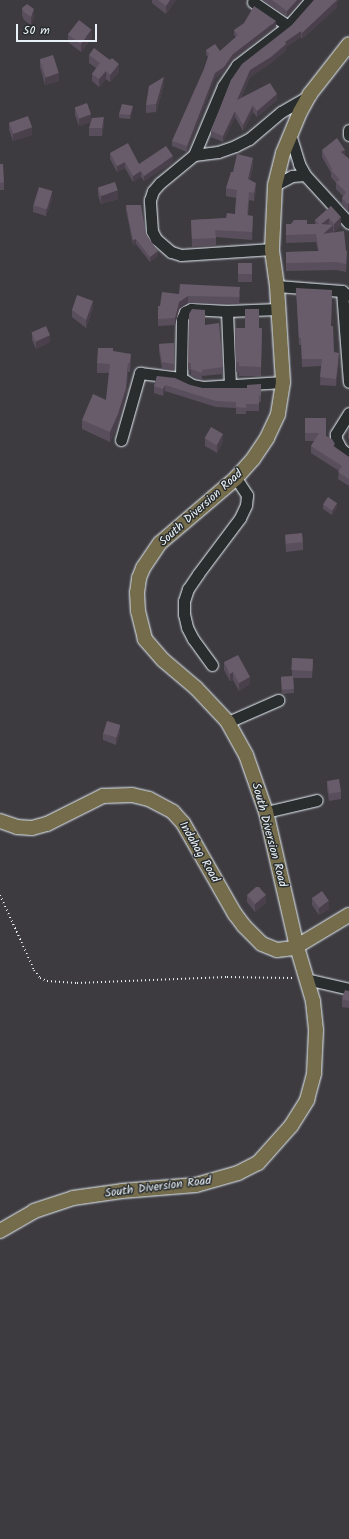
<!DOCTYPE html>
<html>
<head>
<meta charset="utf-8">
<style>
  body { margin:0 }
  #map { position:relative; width:349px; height:1539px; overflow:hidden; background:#3d3b40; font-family:Kalam,sans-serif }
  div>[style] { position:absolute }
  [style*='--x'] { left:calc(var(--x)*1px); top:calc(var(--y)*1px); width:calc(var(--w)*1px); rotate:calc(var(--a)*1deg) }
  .path>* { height:2px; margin-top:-1px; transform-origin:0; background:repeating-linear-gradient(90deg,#e8f1f8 0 1px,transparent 0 4px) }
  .roads { filter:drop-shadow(0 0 1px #e8f1f8) drop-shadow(0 0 1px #e8f1f8) }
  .minor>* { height:11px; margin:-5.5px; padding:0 5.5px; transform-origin:5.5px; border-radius:5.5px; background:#2a2d2e }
  .major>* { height:14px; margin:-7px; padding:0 7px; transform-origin:7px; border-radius:7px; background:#746c4b }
  .wall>* { inset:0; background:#594f5c; transform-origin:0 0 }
  .shaded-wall>* { inset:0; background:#49404b }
  .building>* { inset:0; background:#685c6b; transform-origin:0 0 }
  span { translate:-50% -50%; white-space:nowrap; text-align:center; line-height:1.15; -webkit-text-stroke:3px #2a2d2e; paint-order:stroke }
  .street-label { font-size:12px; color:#e8f1f8 }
  .scale { position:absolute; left:16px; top:24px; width:81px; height:18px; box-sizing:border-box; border:2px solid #e8f1f8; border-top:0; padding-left:5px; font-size:12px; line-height:14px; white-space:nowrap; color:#e8f1f8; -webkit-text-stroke:3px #2a2d2e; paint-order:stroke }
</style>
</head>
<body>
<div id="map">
  <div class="path">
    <i style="--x:0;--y:895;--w:82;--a:65.6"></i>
    <i style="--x:34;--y:970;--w:10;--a:53"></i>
    <i style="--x:40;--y:978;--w:8;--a:23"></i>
    <i style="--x:47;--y:981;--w:30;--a:4"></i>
    <i style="--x:77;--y:983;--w:150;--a:-2.3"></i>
    <i style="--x:227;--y:977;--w:67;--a:0.9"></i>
  </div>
  <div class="roads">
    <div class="minor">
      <i style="--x:253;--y:2;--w:42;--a:34.4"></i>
      <i style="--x:349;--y:130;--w:5;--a:90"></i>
      <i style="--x:290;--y:134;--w:31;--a:73"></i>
      <i style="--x:299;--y:164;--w:13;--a:61"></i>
      <i style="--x:305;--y:175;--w:65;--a:47.5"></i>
      <i style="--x:194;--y:155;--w:24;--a:-7"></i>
      <i style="--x:218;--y:152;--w:18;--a:-19"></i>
      <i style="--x:235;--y:146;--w:16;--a:-27"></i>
      <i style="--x:249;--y:139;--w:42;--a:-40.2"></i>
      <i style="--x:281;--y:112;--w:34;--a:-30"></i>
      <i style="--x:275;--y:185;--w:19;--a:-28"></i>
      <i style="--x:292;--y:176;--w:13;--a:-4"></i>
      <i style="--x:272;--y:249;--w:91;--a:176.2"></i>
      <i style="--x:181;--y:255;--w:10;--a:-163"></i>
      <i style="--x:171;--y:252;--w:20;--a:-139"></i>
      <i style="--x:156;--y:239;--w:9;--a:-117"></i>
      <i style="--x:152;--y:231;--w:31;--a:-94"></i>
      <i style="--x:150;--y:200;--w:9;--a:-72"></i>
      <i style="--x:153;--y:191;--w:11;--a:-49"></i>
      <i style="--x:160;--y:183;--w:44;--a:-39.5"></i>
      <i style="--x:194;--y:155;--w:75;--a:-67.2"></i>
      <i style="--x:223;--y:86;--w:25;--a:-56"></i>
      <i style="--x:237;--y:65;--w:64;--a:-37.4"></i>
      <i style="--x:288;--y:26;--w:35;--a:-49"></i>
      <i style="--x:277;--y:286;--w:65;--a:4.4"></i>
      <i style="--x:342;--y:291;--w:6;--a:39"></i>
      <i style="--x:342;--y:291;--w:91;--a:85.6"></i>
      <i style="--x:227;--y:311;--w:75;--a:87.7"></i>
      <i style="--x:181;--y:378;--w:59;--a:-89"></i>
      <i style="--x:182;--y:319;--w:8;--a:-67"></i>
      <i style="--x:185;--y:312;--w:7;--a:-27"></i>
      <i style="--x:191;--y:309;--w:36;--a:3"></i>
      <i style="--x:227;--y:311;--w:51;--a:-2.2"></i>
      <i style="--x:349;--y:413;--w:25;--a:122"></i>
      <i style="--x:336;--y:434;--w:5;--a:90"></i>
      <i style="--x:336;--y:439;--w:11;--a:63"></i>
      <i style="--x:341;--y:449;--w:10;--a:37"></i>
      <i style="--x:121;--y:440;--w:70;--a:-74.2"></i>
      <i style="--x:140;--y:373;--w:41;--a:7"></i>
      <i style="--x:181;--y:378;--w:13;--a:32"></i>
      <i style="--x:192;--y:385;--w:11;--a:10"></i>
      <i style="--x:203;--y:387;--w:80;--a:-3.6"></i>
      <i style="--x:212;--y:665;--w:32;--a:-126"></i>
      <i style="--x:193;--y:639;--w:13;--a:-117"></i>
      <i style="--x:187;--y:627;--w:13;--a:-103"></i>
      <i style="--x:184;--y:614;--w:13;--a:-90"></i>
      <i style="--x:184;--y:601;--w:13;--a:-72"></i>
      <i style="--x:188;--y:589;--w:18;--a:-56"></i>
      <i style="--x:198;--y:574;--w:70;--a:-53.1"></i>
      <i style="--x:240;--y:518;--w:14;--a:-65"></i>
      <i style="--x:246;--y:505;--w:10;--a:-84"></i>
      <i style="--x:247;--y:495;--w:20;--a:-123"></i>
      <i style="--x:228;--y:722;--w:55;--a:-23.7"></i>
      <i style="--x:266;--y:812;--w:52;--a:-13.2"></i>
      <i style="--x:306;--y:979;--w:44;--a:13.1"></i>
    </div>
    <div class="major">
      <i style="--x:0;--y:821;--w:18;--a:19"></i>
      <i style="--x:17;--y:827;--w:15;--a:4"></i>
      <i style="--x:32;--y:828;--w:16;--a:-15"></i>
      <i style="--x:47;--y:824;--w:63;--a:-26.6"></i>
      <i style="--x:103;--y:796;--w:29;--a:-2"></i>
      <i style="--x:132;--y:795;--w:17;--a:13"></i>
      <i style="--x:149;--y:799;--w:27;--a:28"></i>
      <i style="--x:173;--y:812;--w:15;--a:48"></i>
      <i style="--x:183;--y:823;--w:105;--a:60.3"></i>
      <i style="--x:235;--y:914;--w:15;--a:53"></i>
      <i style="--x:244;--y:926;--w:25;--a:45"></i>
      <i style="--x:262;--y:944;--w:16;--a:22"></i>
      <i style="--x:277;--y:950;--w:17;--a:-7"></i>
      <i style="--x:294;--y:948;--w:64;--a:-31"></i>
      <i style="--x:0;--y:1231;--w:39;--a:-30"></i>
      <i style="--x:34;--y:1211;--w:41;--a:-18.4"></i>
      <i style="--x:73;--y:1198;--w:49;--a:-8.1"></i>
      <i style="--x:122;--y:1191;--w:74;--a:-4.6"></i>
      <i style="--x:196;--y:1185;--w:44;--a:-15.9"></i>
      <i style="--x:238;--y:1173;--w:22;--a:-27"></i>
      <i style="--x:258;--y:1163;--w:50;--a:-48.3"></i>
      <i style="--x:291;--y:1126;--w:31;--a:-58"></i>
      <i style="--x:307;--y:1100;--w:28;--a:-75"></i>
      <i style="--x:314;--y:1073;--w:43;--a:-87.3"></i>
      <i style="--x:316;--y:1030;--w:29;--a:-96"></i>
      <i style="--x:313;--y:1001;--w:56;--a:-106.5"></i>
      <i style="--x:297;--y:947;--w:139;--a:-102.9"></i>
      <i style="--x:266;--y:812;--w:60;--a:-109.3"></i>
      <i style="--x:246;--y:755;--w:38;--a:-119"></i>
      <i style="--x:228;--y:722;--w:47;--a:-133.3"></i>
      <i style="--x:196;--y:688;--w:43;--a:-139.7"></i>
      <i style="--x:163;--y:660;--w:28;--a:-131"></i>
      <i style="--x:145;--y:639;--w:29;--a:-104"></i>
      <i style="--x:138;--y:611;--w:18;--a:-93"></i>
      <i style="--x:137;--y:593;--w:15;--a:-82"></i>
      <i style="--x:139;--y:578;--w:11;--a:-68"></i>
      <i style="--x:143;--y:568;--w:30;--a:-56"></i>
      <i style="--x:160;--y:543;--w:100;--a:-40.5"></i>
      <i style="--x:236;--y:478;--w:25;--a:-48"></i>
      <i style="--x:253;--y:459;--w:25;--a:-56"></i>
      <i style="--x:267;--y:438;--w:26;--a:-65"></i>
      <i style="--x:278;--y:414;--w:32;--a:-81"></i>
      <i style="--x:283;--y:382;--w:96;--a:-93.6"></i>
      <i style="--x:277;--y:286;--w:37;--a:-98"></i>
      <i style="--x:272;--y:249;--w:64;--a:-87.3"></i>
      <i style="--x:275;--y:185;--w:33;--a:-76"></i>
      <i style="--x:283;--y:153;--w:44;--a:-67.5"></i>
      <i style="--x:300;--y:112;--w:21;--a:-61"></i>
      <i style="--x:310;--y:94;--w:63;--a:-52"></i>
    </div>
  </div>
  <div class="wall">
    <i style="clip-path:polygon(152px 0,176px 0,166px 14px,152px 3px)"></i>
    <i style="clip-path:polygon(262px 0,302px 0,287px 17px)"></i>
    <i style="clip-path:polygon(314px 0,339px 0,337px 2px,337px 7px,302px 39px,301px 37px,286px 47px,286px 50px,271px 63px,250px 77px,241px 98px,277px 100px,257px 117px,253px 112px,243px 131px,235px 117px,223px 142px,211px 137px,211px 131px,231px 80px,292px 25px)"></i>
    <i style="clip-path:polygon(22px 8px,34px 16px,31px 25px,24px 20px,22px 15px)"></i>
    <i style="clip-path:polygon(276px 26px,233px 59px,224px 72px,215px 78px,187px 152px,172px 146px,172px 141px,204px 69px,208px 57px,206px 55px,206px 50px,220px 51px,236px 37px,234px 35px,234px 30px)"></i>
    <i style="clip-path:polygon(68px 34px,92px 38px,81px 52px,68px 42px)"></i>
    <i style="clip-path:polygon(89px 55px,110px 60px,119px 72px,110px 82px,106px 79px,99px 87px,92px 81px,92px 74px,96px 68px,89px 63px)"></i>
    <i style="clip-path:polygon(40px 60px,59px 81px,45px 85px,40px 67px)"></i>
    <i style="clip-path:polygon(164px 85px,156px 112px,146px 113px,146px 105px)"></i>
    <i style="clip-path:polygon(75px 107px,91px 122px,79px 126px,75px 115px)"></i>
    <i style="clip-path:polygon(133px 110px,130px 119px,119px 118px,119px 114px)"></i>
    <i style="clip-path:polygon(9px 122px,32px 135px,13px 141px,9px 130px)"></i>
    <i style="clip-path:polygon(104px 125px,102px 136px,89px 136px,89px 128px)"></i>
    <i style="clip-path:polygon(322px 150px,345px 155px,349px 159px,348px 211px,342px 205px,342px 198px,343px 196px,336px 189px,336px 183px,331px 177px,331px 173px,322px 157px)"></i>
    <i style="clip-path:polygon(110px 153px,139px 164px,173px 162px,144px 181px,141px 177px,133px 182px,125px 168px,117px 172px,110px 159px)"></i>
    <i style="clip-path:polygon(0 164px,4px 182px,4px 190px,0 190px)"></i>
    <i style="clip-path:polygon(253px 165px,250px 180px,256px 191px,254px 201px,249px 200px,248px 215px,253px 223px,252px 240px,216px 237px,216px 246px,192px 247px,191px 220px,226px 218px,235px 214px,236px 198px,226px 196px,226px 188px,233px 172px)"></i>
    <i style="clip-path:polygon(98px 188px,118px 199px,101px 204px,98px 195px)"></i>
    <i style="clip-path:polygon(52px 199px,46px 216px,33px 212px,33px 205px)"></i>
    <i style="clip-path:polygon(126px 205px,146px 234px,158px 256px,150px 262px,136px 244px,133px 245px,126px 210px)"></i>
    <i style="clip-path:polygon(331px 206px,341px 225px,334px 232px,333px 231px,333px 232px,346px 251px,347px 259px,346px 272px,336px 270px,286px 271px,286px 252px,318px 251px,316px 242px,286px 243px,286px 224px,315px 224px,315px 220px)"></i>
    <i style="left:238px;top:263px;width:14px;height:19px"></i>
    <i style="clip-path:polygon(296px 288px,332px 297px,331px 326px,334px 352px,339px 360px,336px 386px,320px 385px,321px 366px,302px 367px,301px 345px,299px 345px)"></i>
    <i style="clip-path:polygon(179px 294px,240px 294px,239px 304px,188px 303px,179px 309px,175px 325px,158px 326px,158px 306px,160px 306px)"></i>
    <i style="clip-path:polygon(93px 308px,86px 328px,72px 317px,72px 310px)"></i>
    <i style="clip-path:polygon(205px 325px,223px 367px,223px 374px,202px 376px,202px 380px,191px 376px,191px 370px,188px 370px,188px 363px)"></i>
    <i style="clip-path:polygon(235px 328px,262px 328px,261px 376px,239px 376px,239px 372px,236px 372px)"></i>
    <i style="clip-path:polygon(32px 333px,50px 342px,36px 349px,32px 340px)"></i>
    <i style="clip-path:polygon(174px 343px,174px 370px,162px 369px,159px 351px,159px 344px)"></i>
    <i style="clip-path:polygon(113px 351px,131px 363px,130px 372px,128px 372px,126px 397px,118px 424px,110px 442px,82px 429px,82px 420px,106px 400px,109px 373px,97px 373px,97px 363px)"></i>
    <i style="clip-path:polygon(157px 376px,190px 385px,202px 388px,247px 388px,261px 384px,261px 402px,259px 402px,259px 411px,246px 411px,246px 414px,236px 414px,236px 408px,216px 407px,165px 391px,163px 396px,154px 393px,154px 386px)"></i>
    <i style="clip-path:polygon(305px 418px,326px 436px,335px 447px,349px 457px,349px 486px,338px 479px,339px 471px,311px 453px,311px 446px,314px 441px,305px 441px)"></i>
    <i style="clip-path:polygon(349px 428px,349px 439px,348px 438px,348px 430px)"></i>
    <i style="clip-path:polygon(205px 439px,223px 441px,217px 453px,205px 446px)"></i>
    <i style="clip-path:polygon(323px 505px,337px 507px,332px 515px,323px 509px)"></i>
    <i style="clip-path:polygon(285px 536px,303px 542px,303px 550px,286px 552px)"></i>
    <i style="clip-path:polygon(292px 658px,313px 659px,312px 678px,293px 678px,294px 693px,282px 694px,281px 677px,292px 676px)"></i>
    <i style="clip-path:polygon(224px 662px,250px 684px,239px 691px,233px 680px,230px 681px,224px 670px)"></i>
    <i style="clip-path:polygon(103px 733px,120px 733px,116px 745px,103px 740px)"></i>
    <i style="clip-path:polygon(327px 781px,341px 792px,341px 799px,329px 801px,327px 788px)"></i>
    <i style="clip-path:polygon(247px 895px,266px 903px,255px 912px,247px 902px)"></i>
    <i style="clip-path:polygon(312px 897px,329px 909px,319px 915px,312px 905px)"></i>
    <i style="clip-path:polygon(349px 991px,349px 1008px,342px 1007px,342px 999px)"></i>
  </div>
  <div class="shaded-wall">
    <i style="clip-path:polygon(170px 0,176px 0,166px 14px,166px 6px)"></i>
    <i style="clip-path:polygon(297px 0,302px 0,287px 17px,287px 11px)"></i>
    <i style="clip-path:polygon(335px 0,339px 0,337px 2px,337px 7px,302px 39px,302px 33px)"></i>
    <i style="clip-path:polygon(34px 9px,34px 16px,31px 25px,31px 17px)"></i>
    <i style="clip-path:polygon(276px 21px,276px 26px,233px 59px,224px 72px,215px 78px,187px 152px,187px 146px,215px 73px,233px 54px)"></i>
    <i style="clip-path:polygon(92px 30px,92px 38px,81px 52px,81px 44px)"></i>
    <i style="clip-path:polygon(301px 31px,301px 37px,286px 47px,286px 50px,271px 63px,250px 77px,237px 106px,237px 100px,250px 70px,285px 42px)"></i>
    <i style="clip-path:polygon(119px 64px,119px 72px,110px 82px,110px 75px)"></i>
    <i style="clip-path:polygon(106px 71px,106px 79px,99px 87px,99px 79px)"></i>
    <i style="clip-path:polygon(59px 73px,59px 81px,45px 85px,45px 78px)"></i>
    <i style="clip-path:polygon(164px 77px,164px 85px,156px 112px,156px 104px)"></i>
    <i style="clip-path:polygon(277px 94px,277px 100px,257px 117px,257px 111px)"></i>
    <i style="clip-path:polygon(253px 105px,253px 112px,243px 131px,243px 125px)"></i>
    <i style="clip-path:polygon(133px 106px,133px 110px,130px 119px,130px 115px)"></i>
    <i style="clip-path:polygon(235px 111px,235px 117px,223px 142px,223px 136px)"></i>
    <i style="clip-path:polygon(91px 114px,91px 122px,79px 126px,79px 118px)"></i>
    <i style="clip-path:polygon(104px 117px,104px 125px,102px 136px,102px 128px)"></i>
    <i style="clip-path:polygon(32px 127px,32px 135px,13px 141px,13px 133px)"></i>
    <i style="clip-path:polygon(345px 150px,345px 157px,341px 152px)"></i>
    <i style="clip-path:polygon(173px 156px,173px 162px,144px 181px,144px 176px)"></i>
    <i style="clip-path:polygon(253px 158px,253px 165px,248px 187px,248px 179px)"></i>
    <i style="clip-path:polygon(125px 162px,125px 168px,117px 172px,117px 166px)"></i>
    <i style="clip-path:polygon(141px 171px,141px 177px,133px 182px,133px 176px)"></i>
    <i style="clip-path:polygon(256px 183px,256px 191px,254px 201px,254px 193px)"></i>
    <i style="clip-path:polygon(52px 191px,52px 199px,46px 216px,46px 208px)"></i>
    <i style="clip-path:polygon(118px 191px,118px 199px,101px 204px,101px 196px)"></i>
    <i style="clip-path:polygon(349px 203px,349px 210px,348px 211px,348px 204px)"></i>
    <i style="clip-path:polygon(253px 216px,253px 223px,252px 240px,252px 232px)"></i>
    <i style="clip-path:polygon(341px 217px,341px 225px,334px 232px,334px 224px)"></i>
    <i style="clip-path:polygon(329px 218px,329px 226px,321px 224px)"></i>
    <i style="clip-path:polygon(333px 225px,333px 232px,323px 234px)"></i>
    <i style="clip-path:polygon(136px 239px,136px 244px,133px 245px,133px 240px)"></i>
    <i style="clip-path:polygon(158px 251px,158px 256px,150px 262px,150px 257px)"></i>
    <i style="clip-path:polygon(347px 251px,347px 259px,346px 272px,346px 264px)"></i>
    <i style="clip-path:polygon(188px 296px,188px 303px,179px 309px,175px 325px,175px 318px,179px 302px)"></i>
    <i style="clip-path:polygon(93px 301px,93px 308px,86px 328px,86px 320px)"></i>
    <i style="clip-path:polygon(50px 335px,50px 342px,36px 349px,36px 341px)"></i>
    <i style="clip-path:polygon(339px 353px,339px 360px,336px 386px,336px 379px)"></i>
    <i style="clip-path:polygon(131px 354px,131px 363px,130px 372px,130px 363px)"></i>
    <i style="clip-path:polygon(128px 363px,128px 372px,126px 397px,118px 424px,110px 442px,110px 432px)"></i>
    <i style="clip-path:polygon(165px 385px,165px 391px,163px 396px,163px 389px)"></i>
    <i style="clip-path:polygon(223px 434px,223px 441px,217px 453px,217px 445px)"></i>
    <i style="clip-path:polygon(337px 503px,337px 507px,332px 515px,332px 511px)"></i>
    <i style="clip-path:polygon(233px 672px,233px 680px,230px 681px,230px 674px)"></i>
    <i style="clip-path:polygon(250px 677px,250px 684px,239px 691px,239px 683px)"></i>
    <i style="clip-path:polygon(120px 725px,120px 733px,116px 745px,116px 737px)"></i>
    <i style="clip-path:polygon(266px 895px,266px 903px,255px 912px,255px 904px)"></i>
    <i style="clip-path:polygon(329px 901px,329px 909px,319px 915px,319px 908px)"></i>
  </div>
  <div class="building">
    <i style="clip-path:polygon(158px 0,170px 0,166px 6px)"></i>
    <i style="clip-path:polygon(272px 0,297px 0,287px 11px)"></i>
    <i style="clip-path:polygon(314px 0,337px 0,302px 33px,301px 31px,285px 42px,286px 44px,271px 57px,250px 70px,237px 100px,270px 83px,277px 94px,257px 111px,253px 105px,243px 125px,235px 111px,223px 136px,211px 131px,231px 80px,242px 64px,292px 25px)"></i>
    <i style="clip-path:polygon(27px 4px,34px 9px,31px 17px,24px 12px,22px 8px)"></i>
    <i style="clip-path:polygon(254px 6px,276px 21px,233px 54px,224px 67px,215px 73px,187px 146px,172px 141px,204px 69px,209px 54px,206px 50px,215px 44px,220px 51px,238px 35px,234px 30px,244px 23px)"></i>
    <i style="left:79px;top:20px;width:16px;height:18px;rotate:38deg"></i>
    <i style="clip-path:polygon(94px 48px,110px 60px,112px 58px,119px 64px,110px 75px,106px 71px,99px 79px,92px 74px,100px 63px,89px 55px)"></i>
    <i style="left:53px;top:55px;width:19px;height:14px;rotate:72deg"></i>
    <i style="clip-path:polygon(164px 77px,156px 104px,146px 105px,149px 86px)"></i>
    <i style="left:87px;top:103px;width:12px;height:13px;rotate:70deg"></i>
    <i style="clip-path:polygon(122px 104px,133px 106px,130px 115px,119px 114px)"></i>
    <i style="left:28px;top:116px;width:12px;height:20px;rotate:70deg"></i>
    <i style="clip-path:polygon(104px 117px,102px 128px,89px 128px,92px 118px)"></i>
    <i style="clip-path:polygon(337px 138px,345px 150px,341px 152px,349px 159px,349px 203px,348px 204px,342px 198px,346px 192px,336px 182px,340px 180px,331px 170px,332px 169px,322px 150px)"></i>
    <i style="clip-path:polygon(128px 143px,139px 164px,166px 146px,173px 156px,144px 176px,141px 171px,133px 176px,125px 162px,117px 166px,110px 153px)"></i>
    <i style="clip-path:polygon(237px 154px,253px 158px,248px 179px,256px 183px,254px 193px,249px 192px,247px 215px,253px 216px,252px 232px,215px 230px,216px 238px,192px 239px,191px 220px,226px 218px,227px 213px,235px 214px,237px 190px,226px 188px,231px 172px,233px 172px)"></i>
    <i style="clip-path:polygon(0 164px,3px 164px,4px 182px,0 183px)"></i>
    <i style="left:115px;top:182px;width:9px;height:18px;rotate:72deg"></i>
    <i style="left:39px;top:187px;width:14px;height:19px;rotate:17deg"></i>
    <i style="clip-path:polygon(126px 205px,141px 205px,146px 234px,158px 251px,150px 257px,136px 239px,133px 240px)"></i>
    <i style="clip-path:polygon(331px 206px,341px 217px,334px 224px,329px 218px,321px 224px,333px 225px,323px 234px,344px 231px,346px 251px,347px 251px,346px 264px,336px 262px,286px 263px,286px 252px,319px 251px,316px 234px,286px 235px,286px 224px,291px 224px,294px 220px,307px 220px,307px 224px,319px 224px,315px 220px)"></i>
    <i style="left:238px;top:263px;width:14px;height:11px"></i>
    <i style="clip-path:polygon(180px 284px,240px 287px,239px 297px,188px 296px,179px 302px,175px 318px,158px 319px,158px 306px,160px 306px,162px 292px,179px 294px)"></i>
    <i style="clip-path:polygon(296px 288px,332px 290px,331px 326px,333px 326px,334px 352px,339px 353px,336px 379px,320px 377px,322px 359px,302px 359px,301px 338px,299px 338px)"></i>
    <i style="clip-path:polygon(77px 295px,93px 301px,86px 320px,72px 310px)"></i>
    <i style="clip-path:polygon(192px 309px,205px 310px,205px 325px,219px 323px,223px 367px,202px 370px,202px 373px,191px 369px,191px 363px,188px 363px,189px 314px)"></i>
    <i style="clip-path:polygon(245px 309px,259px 309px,259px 328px,262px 328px,261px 367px,239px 366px,239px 362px,236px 363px,235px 328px,245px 328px)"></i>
    <i style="left:46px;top:326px;width:10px;height:16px;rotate:66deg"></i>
    <i style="clip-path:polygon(174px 343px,174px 364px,162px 362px,159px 344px)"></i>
    <i style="clip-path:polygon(98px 348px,113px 348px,113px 351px,131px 354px,130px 363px,128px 363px,126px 388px,118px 414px,110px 432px,82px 420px,93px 394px,106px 400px,110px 364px,97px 363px)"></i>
    <i style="clip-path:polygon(157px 376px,175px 378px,190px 385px,202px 388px,247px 388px,247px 385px,261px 384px,261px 396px,259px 395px,259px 404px,246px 404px,246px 408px,236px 407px,236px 402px,216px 401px,165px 385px,163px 389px,154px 386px)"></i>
    <i style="clip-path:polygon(305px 418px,326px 418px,326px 436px,332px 439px,335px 444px,333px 446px,349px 457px,349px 479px,338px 472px,342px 466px,311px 446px,319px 433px,305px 433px)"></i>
    <i style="left:211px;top:427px;width:14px;height:13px;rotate:30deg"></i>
    <i style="left:328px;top:497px;width:11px;height:9px;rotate:34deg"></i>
    <i style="left:302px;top:533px;width:9px;height:17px;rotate:84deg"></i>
    <i style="clip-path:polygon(238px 655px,250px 677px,239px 683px,233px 672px,230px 674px,224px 662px)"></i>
    <i style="left:292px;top:658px;width:21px;height:12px;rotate:3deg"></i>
    <i style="left:293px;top:676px;width:13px;height:12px;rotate:86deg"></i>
    <i style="left:107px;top:721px;width:14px;height:13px;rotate:17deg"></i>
    <i style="left:339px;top:779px;width:13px;height:12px;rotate:81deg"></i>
    <i style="clip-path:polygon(256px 887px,259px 887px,266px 895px,255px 904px,247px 895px)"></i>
    <i style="left:322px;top:891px;width:12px;height:12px;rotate:55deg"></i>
    <i style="clip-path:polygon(345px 990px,349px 991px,349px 1001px,342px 999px)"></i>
  </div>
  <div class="street-label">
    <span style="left:201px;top:508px;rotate:-42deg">South Diversion Road</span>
    <span style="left:269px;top:835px;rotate:75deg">South Diversion Road</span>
    <span style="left:199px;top:852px;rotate:60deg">Indahag Road</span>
    <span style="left:158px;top:1187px;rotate:-7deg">South Diversion Road</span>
  </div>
  <div class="scale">50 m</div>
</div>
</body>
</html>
